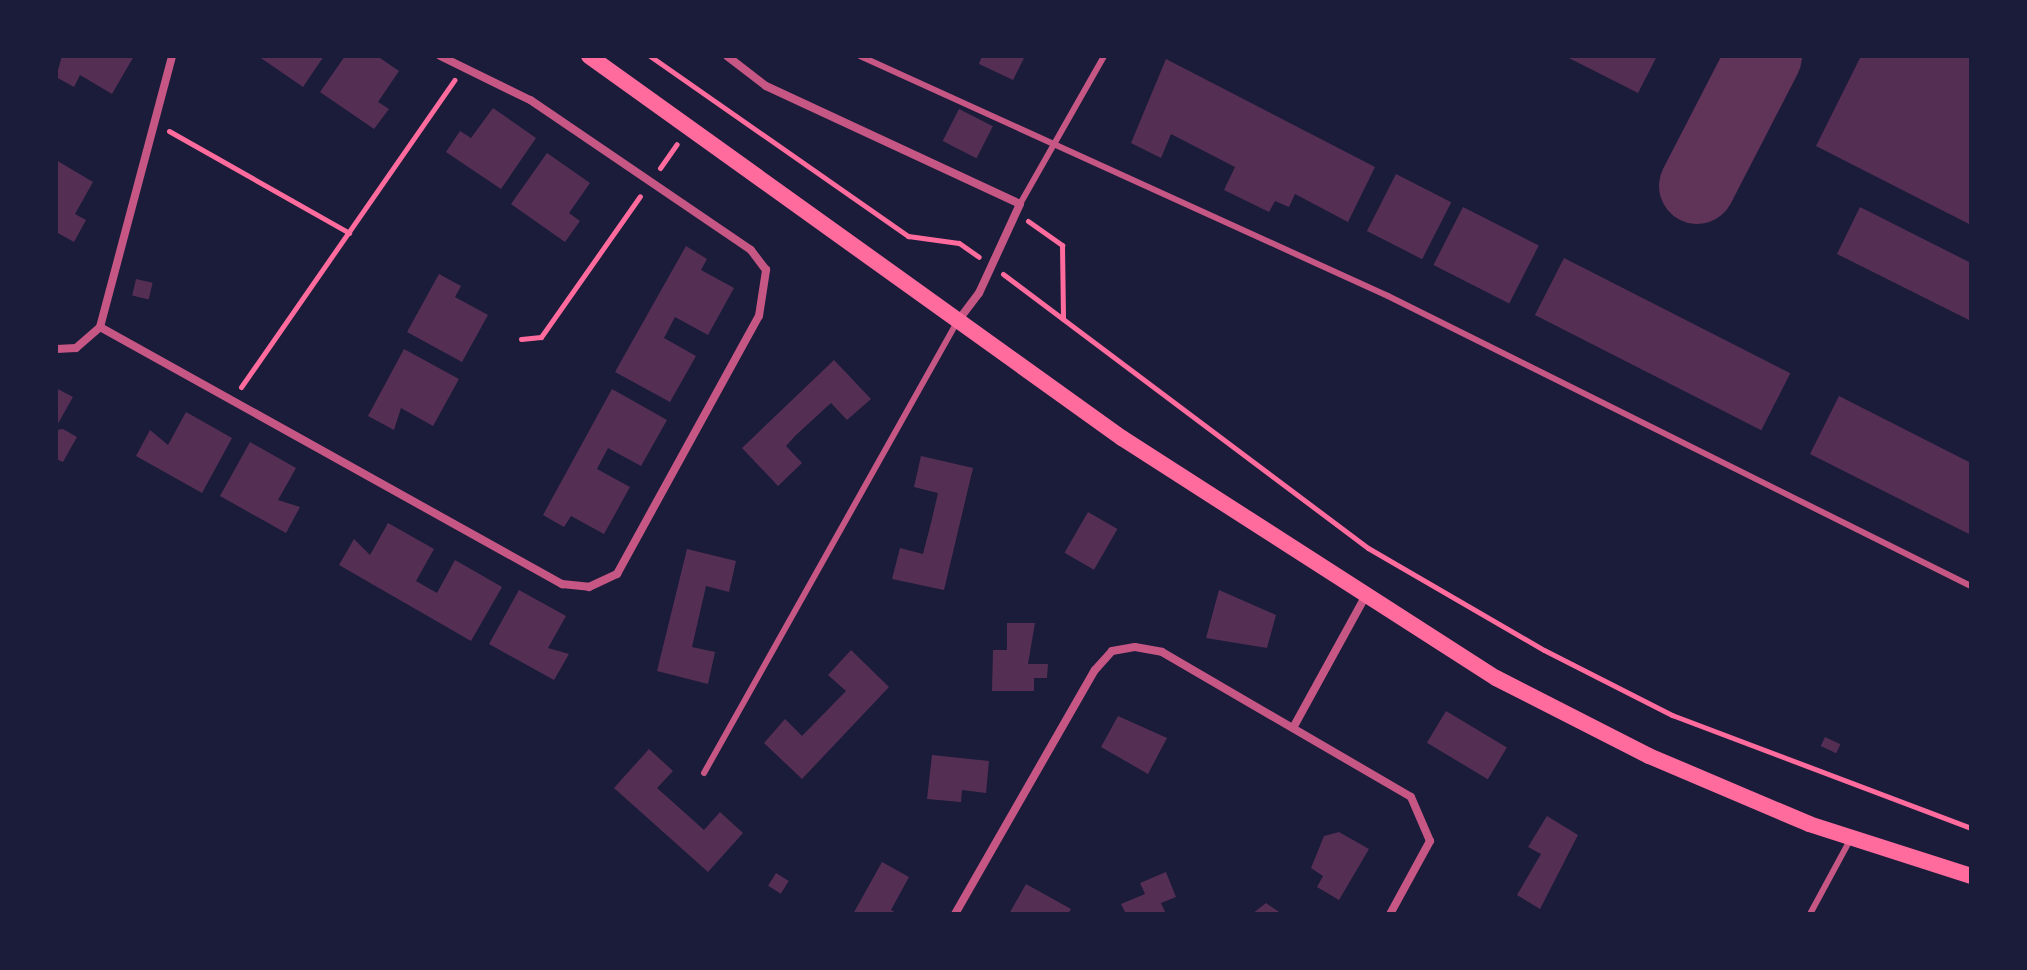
<!DOCTYPE html>
<html>
<head>
<meta charset="utf-8">
<style>
  body { margin:0 }
  #map { position:relative; width:2027px; height:970px; overflow:hidden; background:#1b1b3a; font-family:"PT Sans Narrow",sans-serif }
  div>[style] { position:absolute }
  [style*='--x'] { left:calc(var(--x)*1px); top:calc(var(--y)*1px); width:calc(var(--w)*1px); rotate:calc(var(--a)*1deg) }
  .taxiway>* { height:76px; margin:-38px; padding:0 38px; transform-origin:38px; border-radius:38px; background:#603358 }
  .building>* { inset:0; background:#542f53; transform-origin:0 0 }
  .path>* { height:5px; margin:-2.5px; padding:0 2.5px; transform-origin:2.5px; border-radius:2.5px; background:#ff6b9d }
  .service>* { height:6px; margin:-3px; padding:0 3px; transform-origin:3px; border-radius:3px; background:#c65784 }
  .minor>* { height:8px; margin:-4px; padding:0 4px; transform-origin:4px; border-radius:4px; background:#c65784 }
  .secondary>* { height:16px; margin:-8px; padding:0 8px; transform-origin:8px; border-radius:8px; background:#ff6b9d }
  span { translate:-50% -50%; white-space:nowrap; text-align:center; line-height:1.15; -webkit-text-stroke:7px #1b1b3a; paint-order:stroke }
  .frame { position:absolute; inset:0; border:58px solid #1b1b3a; pointer-events:none }
</style>
</head>
<body>
<div id="map">
  <div class="taxiway">
    <i style="--x:1697;--y:186;--w:146;--a:-62.7"></i>
  </div>
  <div class="building">
    <i style="clip-path:polygon(62px 56px,134px 56px,112px 94px,80px 75px,74px 87px,56px 77px)"></i>
    <i style="clip-path:polygon(258px 56px,324px 56px,303px 87px)"></i>
    <i style="clip-path:polygon(345px 56px,377px 56px,399px 71px,378px 102px,389px 109px,374px 129px,320px 92px)"></i>
    <i style="clip-path:polygon(982px 56px,1025px 56px,1013px 80px,979px 64px)"></i>
    <i style="clip-path:polygon(1565px 56px,1657px 56px,1638px 93px)"></i>
    <i style="clip-path:polygon(1861px 56px,1971px 56px,1971px 225px,1816px 146px)"></i>
    <i style="clip-path:polygon(1166px 59px,1375px 167px,1348px 222px,1295px 194px,1289px 207px,1275px 201px,1269px 212px,1224px 190px,1235px 167px,1171px 134px,1161px 158px,1131px 143px)"></i>
    <i style="clip-path:polygon(493px 108px,536px 138px,501px 189px,446px 152px,460px 131px,471px 138px)"></i>
    <i style="left:959px;top:109px;width:38px;height:36px;rotate:27deg"></i>
    <i style="clip-path:polygon(547px 153px,590px 183px,569px 213px,580px 221px,565px 242px,511px 204px)"></i>
    <i style="clip-path:polygon(56px 160px,93px 182px,75px 214px,86px 220px,74px 242px,56px 232px)"></i>
    <i style="left:1396px;top:174px;width:62px;height:64px;rotate:27deg"></i>
    <i style="left:1463px;top:207px;width:85px;height:65px;rotate:27deg"></i>
    <i style="clip-path:polygon(1860px 207px,1971px 263px,1971px 321px,1837px 254px)"></i>
    <i style="clip-path:polygon(686px 246px,707px 259px,701px 270px,734px 288px,708px 335px,675px 317px,664px 338px,696px 356px,670px 402px,615px 372px)"></i>
    <i style="left:1564px;top:258px;width:254px;height:64px;rotate:27deg"></i>
    <i style="clip-path:polygon(439px 274px,461px 286px,455px 297px,488px 315px,462px 362px,407px 332px)"></i>
    <i style="left:136px;top:279px;width:17px;height:17px;rotate:13deg"></i>
    <i style="clip-path:polygon(404px 349px,459px 379px,433px 426px,401px 408px,394px 430px,368px 416px)"></i>
    <i style="clip-path:polygon(834px 360px,871px 399px,847px 420px,831px 403px,796px 435px,786px 446px,802px 463px,778px 486px,742px 448px)"></i>
    <i style="clip-path:polygon(56px 388px,73px 397px,56px 427px)"></i>
    <i style="clip-path:polygon(612px 389px,667px 420px,641px 466px,608px 448px,597px 469px,630px 487px,604px 534px,571px 516px,564px 527px,543px 515px)"></i>
    <i style="clip-path:polygon(1839px 396px,1971px 463px,1971px 535px,1810px 454px)"></i>
    <i style="clip-path:polygon(186px 412px,232px 438px,202px 493px,136px 456px,150px 430px,168px 445px)"></i>
    <i style="clip-path:polygon(63px 429px,77px 437px,63px 462px,56px 459px,56px 430px)"></i>
    <i style="clip-path:polygon(250px 442px,296px 468px,278px 500px,300px 507px,286px 533px,220px 496px)"></i>
    <i style="clip-path:polygon(921px 456px,973px 468px,944px 590px,892px 579px,900px 548px,923px 554px,931px 523px,938px 493px,914px 487px)"></i>
    <i style="left:1088px;top:512px;width:34px;height:47px;rotate:30deg"></i>
    <i style="clip-path:polygon(388px 523px,434px 549px,416px 581px,437px 593px,455px 560px,502px 587px,471px 641px,339px 565px,354px 539px,370px 555px)"></i>
    <i style="clip-path:polygon(687px 549px,736px 561px,729px 592px,706px 586px,692px 647px,715px 652px,708px 684px,657px 671px)"></i>
    <i style="clip-path:polygon(519px 590px,566px 616px,548px 648px,569px 654px,554px 680px,489px 644px)"></i>
    <i style="clip-path:polygon(1219px 590px,1276px 615px,1267px 648px,1206px 638px)"></i>
    <i style="clip-path:polygon(1007px 623px,1035px 623px,1028px 664px,1048px 664px,1047px 678px,1034px 678px,1034px 691px,992px 691px,993px 650px,1007px 650px)"></i>
    <i style="clip-path:polygon(851px 650px,889px 687px,802px 779px,764px 743px,785px 719px,802px 736px,846px 691px,828px 675px)"></i>
    <i style="left:1446px;top:711px;width:71px;height:37px;rotate:31deg"></i>
    <i style="clip-path:polygon(1118px 716px,1167px 738px,1148px 774px,1101px 747px)"></i>
    <i style="left:1825px;top:737px;width:17px;height:10px;rotate:25deg"></i>
    <i style="clip-path:polygon(649px 749px,673px 771px,657px 788px,666px 796px,704px 830px,720px 812px,743px 833px,708px 872px,614px 788px)"></i>
    <i style="clip-path:polygon(932px 755px,989px 761px,986px 793px,962px 790px,961px 802px,927px 799px)"></i>
    <i style="clip-path:polygon(1547px 816px,1578px 835px,1540px 909px,1517px 895px,1541px 854px,1528px 847px)"></i>
    <i style="clip-path:polygon(1339px 832px,1369px 849px,1339px 900px,1317px 887px,1323px 876px,1311px 868px,1324px 836px)"></i>
    <i style="clip-path:polygon(882px 862px,909px 877px,891px 910px,898px 914px,853px 914px)"></i>
    <i style="clip-path:polygon(1166px 872px,1176px 897px,1161px 903px,1166px 914px,1126px 914px,1121px 904px,1145px 894px,1140px 883px)"></i>
    <i style="left:776px;top:873px;width:15px;height:15px;rotate:32deg"></i>
    <i style="clip-path:polygon(1026px 884px,1071px 909px,1068px 914px,1009px 914px)"></i>
    <i style="clip-path:polygon(1266px 903px,1282px 914px,1252px 914px)"></i>
  </div>
  <div class="path">
    <i style="--x:650;--y:56;--w:315;--a:34.9"></i>
    <i style="--x:908;--y:236;--w:51;--a:7.8"></i>
    <i style="--x:959;--y:243;--w:24;--a:35"></i>
    <i style="--x:169;--y:131;--w:207;--a:29.5"></i>
    <i style="--x:660;--y:168;--w:29;--a:-55"></i>
    <i style="--x:1028;--y:221;--w:42;--a:35.2"></i>
    <i style="--x:1062;--y:245;--w:74;--a:89.2"></i>
    <i style="--x:1003;--y:274;--w:456;--a:36.9"></i>
    <i style="--x:1368;--y:548;--w:203;--a:30.1"></i>
    <i style="--x:1544;--y:650;--w:144;--a:26.9"></i>
    <i style="--x:1672;--y:715;--w:320;--a:20.7"></i>
    <i style="--x:521;--y:339;--w:20;--a:-6"></i>
    <i style="--x:541;--y:337;--w:172;--a:-54.9"></i>
    <i style="--x:241;--y:387;--w:374;--a:-55.2"></i>
  </div>
  <div class="service">
    <i style="--x:860;--y:56;--w:580;--a:24.44"></i>
    <i style="--x:1388;--y:296;--w:651;--a:26.45"></i>
    <i style="--x:1020;--y:204;--w:170;--a:-60.4"></i>
    <i style="--x:704;--y:773;--w:517;--a:-60.71"></i>
    <i style="--x:1810;--y:914;--w:84;--a:-61.6"></i>
  </div>
  <div class="minor">
    <i style="--x:727;--y:56;--w:49;--a:37.6"></i>
    <i style="--x:766;--y:86;--w:280;--a:24.9"></i>
    <i style="--x:1020;--y:204;--w:98;--a:114.7"></i>
    <i style="--x:979;--y:293;--w:35;--a:127"></i>
    <i style="--x:100;--y:327;--w:529;--a:29.09"></i>
    <i style="--x:562;--y:584;--w:27;--a:6"></i>
    <i style="--x:589;--y:587;--w:31;--a:-25"></i>
    <i style="--x:617;--y:574;--w:294;--a:-61.2"></i>
    <i style="--x:759;--y:316;--w:47;--a:-81.3"></i>
    <i style="--x:766;--y:270;--w:25;--a:-127"></i>
    <i style="--x:751;--y:250;--w:267;--a:-145.8"></i>
    <i style="--x:530;--y:100;--w:100;--a:-153.9"></i>
    <i style="--x:56;--y:349;--w:20;--a:-3"></i>
    <i style="--x:76;--y:348;--w:32;--a:-41"></i>
    <i style="--x:100;--y:327;--w:280;--a:-75.1"></i>
    <i style="--x:1293;--y:728;--w:152;--a:-61.2"></i>
    <i style="--x:955;--y:914;--w:281;--a:-60.2"></i>
    <i style="--x:1095;--y:670;--w:25;--a:-48"></i>
    <i style="--x:1112;--y:651;--w:23;--a:-10"></i>
    <i style="--x:1135;--y:647;--w:27;--a:10"></i>
    <i style="--x:1162;--y:652;--w:288;--a:30.2"></i>
    <i style="--x:1411;--y:797;--w:48;--a:66.6"></i>
    <i style="--x:1430;--y:841;--w:83;--a:118.7"></i>
  </div>
  <div class="secondary">
    <i style="--x:589;--y:56;--w:656;--a:35.63"></i>
    <i style="--x:1122;--y:438;--w:444;--a:32.7"></i>
    <i style="--x:1496;--y:678;--w:172;--a:27"></i>
    <i style="--x:1649;--y:756;--w:174;--a:23"></i>
    <i style="--x:1809;--y:824;--w:170;--a:17.8"></i>
  </div>
  <div class="frame"></div>
</div>
</body>
</html>
